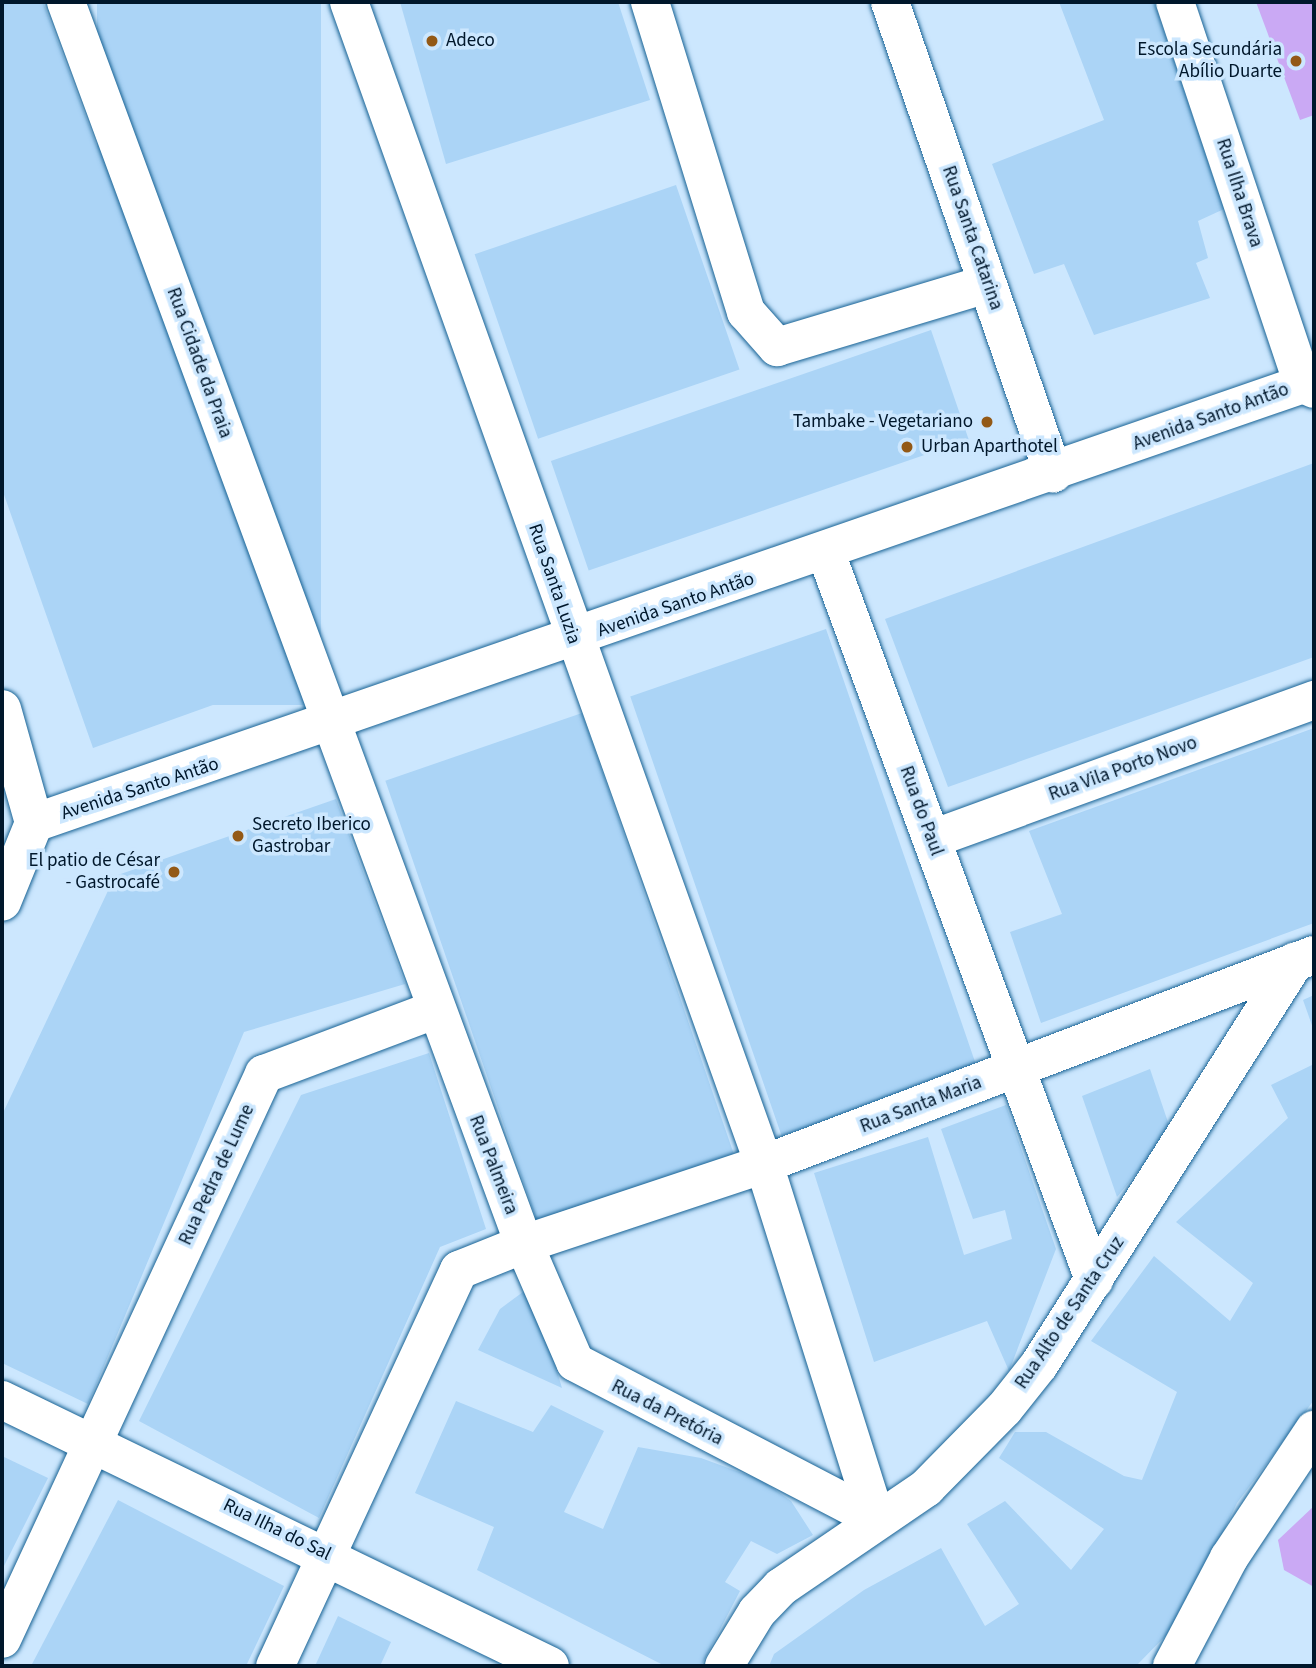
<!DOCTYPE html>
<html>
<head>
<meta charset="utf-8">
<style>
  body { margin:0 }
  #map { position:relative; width:1316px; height:1668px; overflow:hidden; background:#cce7fe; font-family:"Source Sans 3",sans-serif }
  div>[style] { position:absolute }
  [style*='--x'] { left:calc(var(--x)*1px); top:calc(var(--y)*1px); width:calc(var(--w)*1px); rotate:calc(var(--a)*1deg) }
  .green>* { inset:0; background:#caa9f4 }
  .building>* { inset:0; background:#abd4f6; transform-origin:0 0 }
  .roads { filter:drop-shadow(0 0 2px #176294) drop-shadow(0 0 2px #176294) }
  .minor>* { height:38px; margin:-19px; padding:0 19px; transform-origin:19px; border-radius:19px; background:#fff }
  .dots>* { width:19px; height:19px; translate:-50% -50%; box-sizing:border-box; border:4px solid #cce7fe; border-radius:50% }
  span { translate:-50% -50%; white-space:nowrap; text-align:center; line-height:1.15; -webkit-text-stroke:7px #cce7fe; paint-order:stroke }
  .poi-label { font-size:19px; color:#00172b }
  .left { translate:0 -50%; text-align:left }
  .right { translate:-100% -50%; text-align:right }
  .street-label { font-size:19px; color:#00172b }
  .frame { position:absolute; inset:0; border:4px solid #00172b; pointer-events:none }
</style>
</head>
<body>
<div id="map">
  <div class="green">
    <i style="clip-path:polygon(1256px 2px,1314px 2px,1314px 115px,1300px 120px)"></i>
    <i style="clip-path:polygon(1314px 1506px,1314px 1587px,1284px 1570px,1278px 1540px)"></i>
  </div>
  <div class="building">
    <i style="clip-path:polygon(2px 2px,43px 2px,294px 676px,93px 748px,2px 489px)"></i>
    <i style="left:97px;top:2px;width:224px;height:703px"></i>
    <i style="clip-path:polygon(400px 2px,618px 2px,650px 100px,446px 164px)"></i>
    <i style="clip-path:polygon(1059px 2px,1154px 2px,1224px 209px,1198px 221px,1208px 258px,1196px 263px,1210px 298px,1094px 335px,1064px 264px,1034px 274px,992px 164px,1104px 120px)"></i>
    <i style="left:676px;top:185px;width:195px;height:213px;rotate:71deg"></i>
    <i style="left:931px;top:330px;width:116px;height:402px;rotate:71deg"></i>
    <i style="clip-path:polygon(1314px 463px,1314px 657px,948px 787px,885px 619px)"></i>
    <i style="left:826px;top:629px;width:465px;height:207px;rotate:71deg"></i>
    <i style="left:582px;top:713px;width:468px;height:208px;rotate:71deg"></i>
    <i style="clip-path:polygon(1314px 728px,1314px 923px,1041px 1023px,1010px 932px,1062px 914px,1029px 831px)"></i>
    <i style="clip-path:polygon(336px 799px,405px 984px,244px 1032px,88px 1404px,2px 1363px,2px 1115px,115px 876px)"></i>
    <i style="clip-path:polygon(1314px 995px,1314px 1031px,1303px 1000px)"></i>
    <i style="clip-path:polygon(429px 1053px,486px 1229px,440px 1247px,319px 1518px,139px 1421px,301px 1095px)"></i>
    <i style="clip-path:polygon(1314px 1064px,1314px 1400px,1237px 1503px,1181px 1620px,1136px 1666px,769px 1666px,774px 1654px,864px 1590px,941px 1548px,985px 1626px,1019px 1604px,967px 1524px,1005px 1501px,1071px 1570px,1104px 1529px,999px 1458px,1015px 1432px,1046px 1432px,1124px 1476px,1142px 1480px,1177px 1392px,1091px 1341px,1154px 1256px,1230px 1321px,1253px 1283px,1176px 1222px,1288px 1118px,1271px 1085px)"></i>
    <i style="clip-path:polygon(1150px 1069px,1171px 1131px,1117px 1197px,1082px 1096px)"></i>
    <i style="clip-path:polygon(1006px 1105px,1056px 1249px,1009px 1371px,987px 1321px,874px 1362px,814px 1173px,928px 1137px,964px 1255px,1012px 1239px,1005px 1210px,973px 1219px,941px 1129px)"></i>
    <i style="clip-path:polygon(531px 1286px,562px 1388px,478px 1350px,500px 1309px)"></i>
    <i style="clip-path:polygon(456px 1401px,533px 1432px,551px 1405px,604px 1431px,564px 1512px,603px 1529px,638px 1447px,701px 1458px,761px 1480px,791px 1501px,813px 1535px,777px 1554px,751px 1541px,725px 1582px,740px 1591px,701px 1666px,665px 1666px,477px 1570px,494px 1527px,415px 1493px)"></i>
    <i style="clip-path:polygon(2px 1456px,48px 1478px,2px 1570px)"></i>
    <i style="clip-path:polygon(118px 1500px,284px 1586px,246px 1666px,31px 1666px)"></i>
    <i style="clip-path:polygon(338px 1616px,391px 1642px,380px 1666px,315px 1666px)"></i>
  </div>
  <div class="roads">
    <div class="minor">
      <i style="--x:66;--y:2;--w:1324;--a:69.76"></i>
      <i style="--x:524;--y:1244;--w:70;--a:158.2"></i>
      <i style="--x:459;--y:1270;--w:437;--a:114.9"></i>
      <i style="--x:349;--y:2;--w:1234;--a:70.35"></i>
      <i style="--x:764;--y:1164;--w:372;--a:72.5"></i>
      <i style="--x:650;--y:2;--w:325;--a:72.8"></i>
      <i style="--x:746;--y:312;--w:47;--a:48.5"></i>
      <i style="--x:777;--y:347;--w:219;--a:-16.7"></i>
      <i style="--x:890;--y:2;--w:499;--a:70.9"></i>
      <i style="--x:1175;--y:2;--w:403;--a:71.5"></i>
      <i style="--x:826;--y:553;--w:775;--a:69.76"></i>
      <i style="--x:2;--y:709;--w:118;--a:74.3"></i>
      <i style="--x:34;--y:823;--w:85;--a:112.1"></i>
      <i style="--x:34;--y:823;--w:1343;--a:-19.08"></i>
      <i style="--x:1303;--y:384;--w:12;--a:24"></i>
      <i style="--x:932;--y:839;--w:407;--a:-20"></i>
      <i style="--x:2;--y:1400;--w:609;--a:25.89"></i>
      <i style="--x:876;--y:1519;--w:339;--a:-152.5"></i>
      <i style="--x:575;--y:1362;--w:129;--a:-113.4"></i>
      <i style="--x:524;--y:1244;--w:253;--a:-18.4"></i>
      <i style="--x:764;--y:1164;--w:588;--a:-20.81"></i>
      <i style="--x:2;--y:1639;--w:623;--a:-65.12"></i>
      <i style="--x:264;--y:1074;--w:182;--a:-20.6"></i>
      <i style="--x:724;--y:1666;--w:63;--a:-58.6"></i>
      <i style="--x:757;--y:1612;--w:35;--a:-46"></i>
      <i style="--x:781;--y:1587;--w:176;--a:-34.3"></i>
      <i style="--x:926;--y:1488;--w:111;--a:-45.4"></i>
      <i style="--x:1004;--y:1409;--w:56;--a:-51.5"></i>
      <i style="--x:1039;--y:1365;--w:478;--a:-57.6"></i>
      <i style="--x:1172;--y:1666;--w:122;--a:-62.2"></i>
      <i style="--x:1229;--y:1558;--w:154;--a:-56.4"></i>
    </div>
  </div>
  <div class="dots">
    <i style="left:432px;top:41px;background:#935916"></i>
    <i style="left:1296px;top:61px;background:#935916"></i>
    <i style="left:987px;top:422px;background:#935916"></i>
    <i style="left:907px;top:447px;background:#935916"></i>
    <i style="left:238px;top:836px;background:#935916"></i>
    <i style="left:174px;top:872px;background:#935916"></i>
  </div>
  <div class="poi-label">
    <span class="left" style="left:446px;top:41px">Adeco</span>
    <span class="right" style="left:1282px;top:61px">Escola Secundária<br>Abílio Duarte</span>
    <span class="right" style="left:973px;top:422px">Tambake - Vegetariano</span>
    <span class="left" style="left:921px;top:447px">Urban Aparthotel</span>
    <span class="left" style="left:252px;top:836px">Secreto Iberico<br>Gastrobar</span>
    <span class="right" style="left:160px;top:872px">El patio de César<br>- Gastrocafé</span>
  </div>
  <div class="street-label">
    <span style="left:1239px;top:193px;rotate:72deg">Rua Ilha Brava</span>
    <span style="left:972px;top:238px;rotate:71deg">Rua Santa Catarina</span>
    <span style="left:199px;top:363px;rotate:70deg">Rua Cidade da Praia</span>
    <span style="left:1211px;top:417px;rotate:-20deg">Avenida Santo Antão</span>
    <span style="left:554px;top:584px;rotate:71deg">Rua Santa Luzia</span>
    <span style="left:676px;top:605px;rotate:-19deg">Avenida Santo Antão</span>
    <span style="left:1123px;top:769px;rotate:-20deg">Rua Vila Porto Novo</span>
    <span style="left:140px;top:789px;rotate:-18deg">Avenida Santo Antão</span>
    <span style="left:921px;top:811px;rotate:70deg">Rua do Paul</span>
    <span style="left:921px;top:1105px;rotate:-21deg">Rua Santa Maria</span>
    <span style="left:493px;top:1165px;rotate:69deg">Rua Palmeira</span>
    <span style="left:217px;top:1175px;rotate:-65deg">Rua Pedra de Lume</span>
    <span style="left:1070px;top:1313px;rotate:-56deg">Rua Alto de Santa Cruz</span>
    <span style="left:667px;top:1413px;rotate:27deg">Rua da Pretória</span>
    <span style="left:277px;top:1530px;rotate:26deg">Rua Ilha do Sal</span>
  </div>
  <div class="frame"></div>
</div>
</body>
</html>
